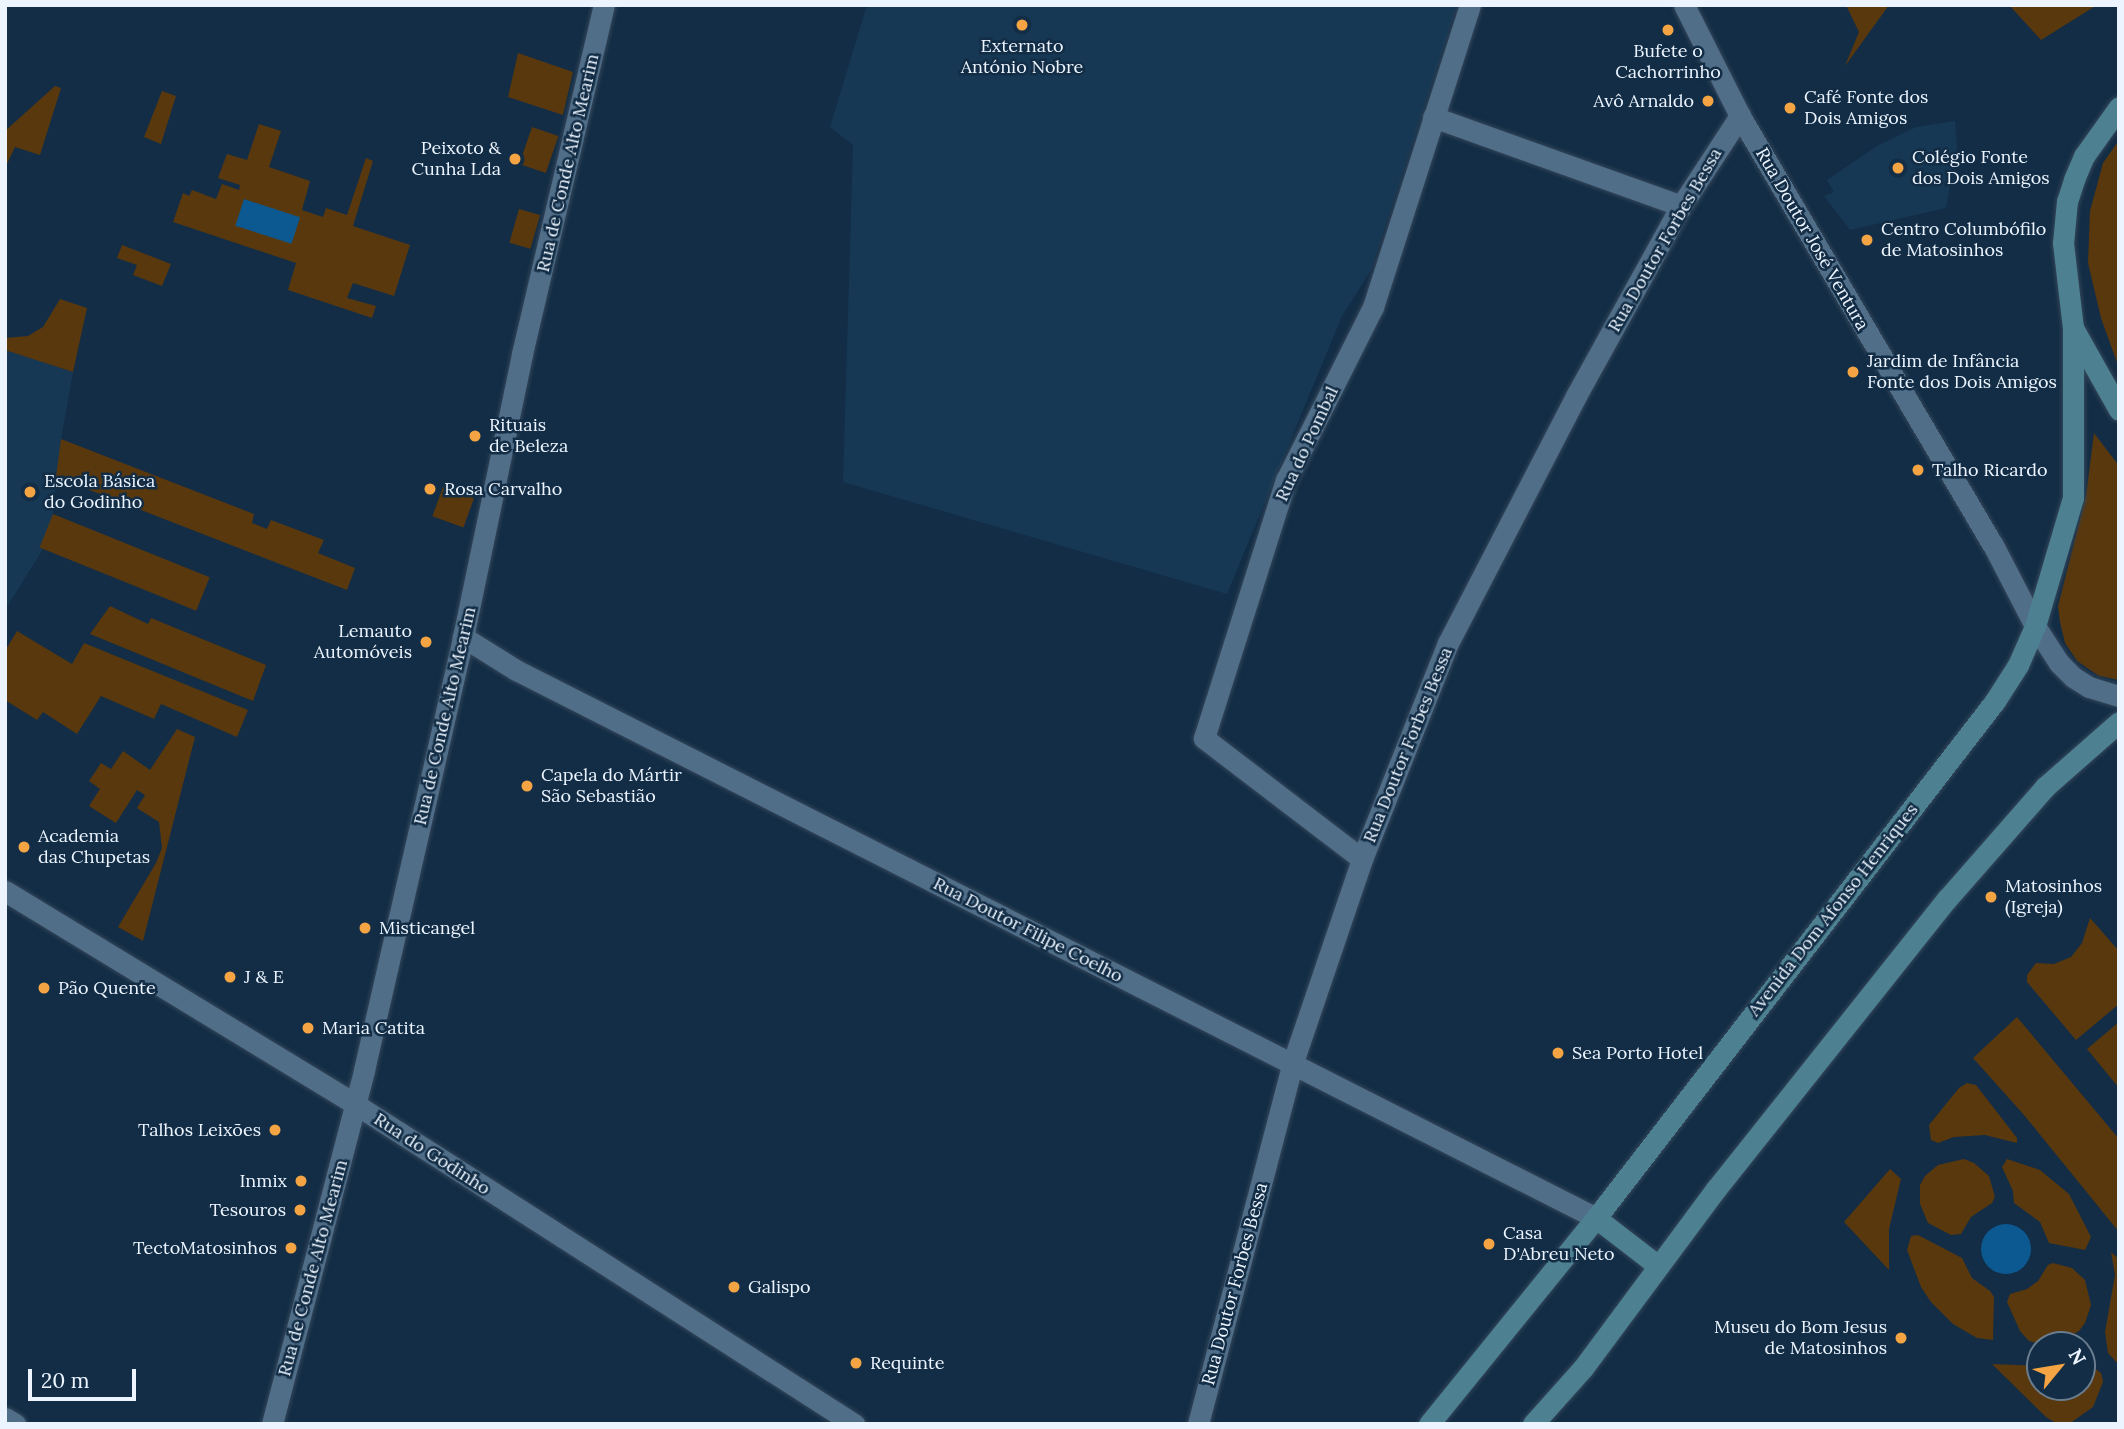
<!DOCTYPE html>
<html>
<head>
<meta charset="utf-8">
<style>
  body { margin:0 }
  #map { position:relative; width:2124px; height:1429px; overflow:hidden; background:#122d45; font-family:Lora,serif }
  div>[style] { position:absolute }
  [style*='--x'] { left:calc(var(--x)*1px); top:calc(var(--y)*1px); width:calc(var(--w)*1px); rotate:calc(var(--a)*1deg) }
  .built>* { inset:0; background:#163854 }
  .green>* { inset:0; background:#59380e; transform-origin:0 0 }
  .water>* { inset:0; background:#0c5992; transform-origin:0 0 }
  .round { border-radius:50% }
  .roads { filter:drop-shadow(0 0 2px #34465a) drop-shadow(0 0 2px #34465a) }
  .minor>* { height:21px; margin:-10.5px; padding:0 10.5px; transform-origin:10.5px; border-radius:10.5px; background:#516e89 }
  .secondary>* { height:21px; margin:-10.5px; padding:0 10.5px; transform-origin:10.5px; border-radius:10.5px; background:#4d8191 }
  .dots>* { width:19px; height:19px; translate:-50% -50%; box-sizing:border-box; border:4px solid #122d45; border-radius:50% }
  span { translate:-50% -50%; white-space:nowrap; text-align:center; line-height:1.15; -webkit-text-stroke:5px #122d45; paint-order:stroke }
  .poi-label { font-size:18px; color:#ecf5ff }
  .left { translate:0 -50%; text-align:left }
  .right { translate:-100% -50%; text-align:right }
  .street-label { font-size:18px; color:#ecf5ff }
  .frame { position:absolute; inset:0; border:7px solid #ecf5ff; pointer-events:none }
  .north { position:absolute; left:2026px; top:1331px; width:70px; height:70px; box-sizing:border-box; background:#122d45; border:2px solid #697d8f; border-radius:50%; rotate:60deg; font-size:19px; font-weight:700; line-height:28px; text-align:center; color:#ecf5ff }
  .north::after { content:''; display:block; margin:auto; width:24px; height:32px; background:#f4a443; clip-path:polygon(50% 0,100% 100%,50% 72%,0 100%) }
  .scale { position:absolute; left:28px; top:1369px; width:108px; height:32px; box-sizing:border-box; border:4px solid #ecf5ff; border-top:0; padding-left:9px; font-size:21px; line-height:24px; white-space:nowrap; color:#ecf5ff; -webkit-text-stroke:5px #122d45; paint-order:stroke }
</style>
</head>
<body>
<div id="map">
  <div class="built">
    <i style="clip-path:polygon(867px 5px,1457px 5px,1371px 270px,1342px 316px,1227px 594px,843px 482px,853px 145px,830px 127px)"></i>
    <i style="clip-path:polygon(1955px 121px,1957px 147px,1946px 208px,1850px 230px,1824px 196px,1834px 192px,1827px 180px,1877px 146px,1916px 127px)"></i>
    <i style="clip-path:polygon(5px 350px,73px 372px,61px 439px,53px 514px,43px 549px,5px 610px)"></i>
  </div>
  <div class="green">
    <i style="clip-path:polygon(1846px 5px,1889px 5px,1845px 66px,1859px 32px)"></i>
    <i style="clip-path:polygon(2009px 5px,2097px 5px,2041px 40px)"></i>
    <i style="clip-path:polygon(518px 53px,573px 72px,563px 115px,508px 97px)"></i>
    <i style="clip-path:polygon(55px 86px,61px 88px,40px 155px,15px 147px,5px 168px,5px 131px)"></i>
    <i style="clip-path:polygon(162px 91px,176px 96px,161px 144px,144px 137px)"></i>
    <i style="clip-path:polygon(259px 124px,281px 131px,269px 167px,310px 181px,302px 210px,323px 217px,326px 208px,347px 215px,366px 158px,373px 161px,353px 226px,410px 245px,394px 296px,353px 283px,347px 298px,376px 306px,372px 318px,288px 290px,296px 263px,173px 222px,183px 193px,189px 196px,192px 190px,216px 199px,222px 184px,239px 190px,240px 185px,218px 178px,227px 154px,247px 160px)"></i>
    <i style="left:532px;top:127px;width:28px;height:39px;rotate:19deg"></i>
    <i style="clip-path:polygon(2119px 140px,2119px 368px,2101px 318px,2088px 263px,2090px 211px,2103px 163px)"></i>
    <i style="left:519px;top:209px;width:22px;height:35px;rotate:16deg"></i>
    <i style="clip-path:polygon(122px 245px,171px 264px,162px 286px,133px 275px,137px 265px,117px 258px)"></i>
    <i style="clip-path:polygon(60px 299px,87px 308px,73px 372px,5px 350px,5px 338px,28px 336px,43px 327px)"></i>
    <i style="clip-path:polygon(2094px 433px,2119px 466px,2119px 680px,2099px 676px,2077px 661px,2065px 643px,2060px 622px,2058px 606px,2086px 496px)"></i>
    <i style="clip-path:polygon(61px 439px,254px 514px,252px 523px,267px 529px,271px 520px,324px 540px,318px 553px,355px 568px,347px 590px,56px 477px)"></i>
    <i style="left:443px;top:487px;width:33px;height:31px;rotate:20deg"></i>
    <i style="left:53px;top:514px;width:169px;height:36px;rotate:22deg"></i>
    <i style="clip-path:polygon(110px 606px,148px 624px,151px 618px,266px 665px,253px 701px,90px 634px)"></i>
    <i style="clip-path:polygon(17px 631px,72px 664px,84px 643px,248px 710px,237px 737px,161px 704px,154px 719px,101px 696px,77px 734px,43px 712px,37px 720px,5px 700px,5px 651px)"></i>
    <i style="clip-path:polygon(177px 729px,195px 737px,143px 941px,118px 927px,156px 863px,162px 848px,159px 822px,137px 808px,145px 795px,137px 790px,116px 823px,89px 806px,100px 789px,89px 781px,101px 763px,111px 769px,123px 751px,150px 770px)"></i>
    <i style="clip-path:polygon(2090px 918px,2119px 951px,2119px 1004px,2076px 1040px,2027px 982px,2027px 975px,2036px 963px,2054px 964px,2071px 957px,2082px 943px)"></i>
    <i style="clip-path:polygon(2017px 1017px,2119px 1139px,2119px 1232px,2024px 1115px,1973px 1058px)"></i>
    <i style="clip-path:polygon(2119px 1022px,2119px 1088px,2087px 1049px)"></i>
    <i style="clip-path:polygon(1967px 1083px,1976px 1085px,2017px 1138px,2017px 1143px,1985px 1135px,1954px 1137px,1938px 1143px,1931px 1140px,1929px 1125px,1959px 1088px)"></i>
    <i style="clip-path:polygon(1964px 1159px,1974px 1163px,1989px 1176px,1995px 1197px,1992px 1203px,1971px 1217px,1961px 1234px,1951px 1235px,1928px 1223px,1920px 1204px,1920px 1185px,1925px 1176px,1938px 1165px)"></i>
    <i style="clip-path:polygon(2007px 1159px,2040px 1170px,2069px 1194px,2091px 1237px,2085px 1250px,2049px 1243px,2040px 1222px,2014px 1203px,2013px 1191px,2002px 1167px)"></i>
    <i style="clip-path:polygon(1890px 1169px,1901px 1179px,1889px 1229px,1889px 1270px,1844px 1222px)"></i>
    <i style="clip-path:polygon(1918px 1235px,1962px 1258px,1972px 1278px,1990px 1291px,1994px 1297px,1993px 1340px,1977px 1338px,1953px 1324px,1931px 1302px,1921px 1287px,1907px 1250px,1911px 1236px)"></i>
    <i style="clip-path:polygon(2111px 1252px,2119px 1259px,2119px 1365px,2108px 1353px,2105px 1332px,2115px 1275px)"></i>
    <i style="clip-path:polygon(2053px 1263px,2072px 1268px,2085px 1280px,2091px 1305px,2085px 1323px,2079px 1331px,2062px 1341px,2040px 1344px,2029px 1341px,2020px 1331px,2007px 1302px,2010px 1294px,2027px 1289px,2038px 1281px,2048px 1265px)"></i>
    <i style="clip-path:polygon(2082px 1359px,2101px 1373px,2103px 1382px,2093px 1407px,2069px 1424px,2056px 1423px,2046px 1417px,1992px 1364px,2040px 1366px,2040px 1387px,2082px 1387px)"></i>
  </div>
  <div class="water">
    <i style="left:244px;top:199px;width:59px;height:28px;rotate:18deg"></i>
    <i class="round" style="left:1981px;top:1224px;width:50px;height:50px"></i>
  </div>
  <div class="roads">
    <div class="minor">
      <i style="--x:1684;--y:5;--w:124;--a:63.2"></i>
      <i style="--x:1740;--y:116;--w:496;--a:59.5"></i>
      <i style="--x:1992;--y:543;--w:93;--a:62.6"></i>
      <i style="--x:2035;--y:626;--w:44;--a:57"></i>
      <i style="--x:2059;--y:663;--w:20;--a:45"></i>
      <i style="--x:2073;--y:677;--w:19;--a:32"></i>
      <i style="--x:2089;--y:687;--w:31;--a:17"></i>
      <i style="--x:1433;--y:117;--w:263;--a:19.7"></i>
      <i style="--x:463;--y:637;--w:62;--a:31.9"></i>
      <i style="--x:516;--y:670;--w:1211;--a:26.9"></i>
      <i style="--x:1362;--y:859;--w:199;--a:-142.6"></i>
      <i style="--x:1204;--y:738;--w:271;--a:-72.4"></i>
      <i style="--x:1286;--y:480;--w:194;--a:-63.3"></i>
      <i style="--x:1373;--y:307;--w:317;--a:-72.2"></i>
      <i style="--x:5;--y:891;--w:410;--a:31.3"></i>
      <i style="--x:355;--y:1104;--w:593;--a:32.67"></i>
      <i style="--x:5;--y:1418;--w:12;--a:31"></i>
      <i style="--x:272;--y:1424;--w:366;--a:-75.4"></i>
      <i style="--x:364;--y:1070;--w:444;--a:-77.1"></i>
      <i style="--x:463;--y:637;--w:289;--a:-78.2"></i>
      <i style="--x:522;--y:354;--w:359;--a:-76.8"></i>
      <i style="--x:1198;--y:1424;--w:371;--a:-75.3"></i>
      <i style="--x:1292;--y:1065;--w:218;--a:-71.2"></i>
      <i style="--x:1362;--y:859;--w:232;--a:-68.3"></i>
      <i style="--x:1448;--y:643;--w:278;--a:-62.6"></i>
      <i style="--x:1576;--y:396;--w:217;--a:-61.1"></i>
      <i style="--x:1681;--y:206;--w:108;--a:-56.8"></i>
    </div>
    <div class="secondary">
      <i style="--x:2119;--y:107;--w:60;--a:125.5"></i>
      <i style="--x:2084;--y:156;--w:26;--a:113"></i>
      <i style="--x:2074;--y:180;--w:22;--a:108"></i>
      <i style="--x:2067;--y:201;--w:42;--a:95.4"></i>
      <i style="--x:2063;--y:243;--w:86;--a:83.3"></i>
      <i style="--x:2073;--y:328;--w:94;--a:60.7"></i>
      <i style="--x:1596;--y:1218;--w:77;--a:37.6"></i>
      <i style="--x:1429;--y:1424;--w:265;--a:-51"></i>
      <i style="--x:1596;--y:1218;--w:653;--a:-52.34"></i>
      <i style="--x:1995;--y:701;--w:43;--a:-57.4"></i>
      <i style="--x:2018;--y:665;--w:43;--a:-66.4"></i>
      <i style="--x:2035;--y:626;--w:134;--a:-73.5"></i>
      <i style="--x:2073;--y:498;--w:170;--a:-90"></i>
      <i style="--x:1533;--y:1424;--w:75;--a:-48.2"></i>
      <i style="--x:1583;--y:1368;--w:223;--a:-53.4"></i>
      <i style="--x:1716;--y:1189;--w:371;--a:-51.5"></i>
      <i style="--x:1947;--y:899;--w:149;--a:-48.8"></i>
      <i style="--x:2045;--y:787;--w:98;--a:-41.3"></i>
    </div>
  </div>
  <div class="dots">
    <i style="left:1022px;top:25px;background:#f4a443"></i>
    <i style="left:1668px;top:30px;background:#f4a443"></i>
    <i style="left:1708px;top:101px;background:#f4a443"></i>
    <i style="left:1790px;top:108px;background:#f4a443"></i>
    <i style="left:515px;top:159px;background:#f4a443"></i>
    <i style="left:1898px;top:168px;background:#f4a443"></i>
    <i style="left:1867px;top:240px;background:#f4a443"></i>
    <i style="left:1853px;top:372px;background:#f4a443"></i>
    <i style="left:475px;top:436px;background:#f4a443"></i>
    <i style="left:1918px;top:470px;background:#f4a443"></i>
    <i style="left:430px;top:489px;background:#f4a443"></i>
    <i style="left:30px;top:492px;background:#f4a443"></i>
    <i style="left:426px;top:642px;background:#f4a443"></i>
    <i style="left:527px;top:786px;background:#f4a443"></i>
    <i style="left:24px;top:847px;background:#f4a443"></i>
    <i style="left:1991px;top:897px;background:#f4a443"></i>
    <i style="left:365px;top:928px;background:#f4a443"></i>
    <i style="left:230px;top:977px;background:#f4a443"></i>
    <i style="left:44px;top:988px;background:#f4a443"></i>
    <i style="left:308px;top:1028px;background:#f4a443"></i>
    <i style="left:1558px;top:1053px;background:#f4a443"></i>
    <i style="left:275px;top:1130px;background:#f4a443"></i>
    <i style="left:301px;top:1181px;background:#f4a443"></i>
    <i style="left:300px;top:1210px;background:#f4a443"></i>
    <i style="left:1489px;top:1244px;background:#f4a443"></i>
    <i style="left:291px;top:1248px;background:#f4a443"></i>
    <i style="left:734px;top:1287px;background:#f4a443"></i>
    <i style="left:1901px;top:1338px;background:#f4a443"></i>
    <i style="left:856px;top:1363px;background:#f4a443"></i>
  </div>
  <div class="poi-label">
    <span style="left:1022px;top:57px">Externato<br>António Nobre</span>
    <span style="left:1668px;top:62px">Bufete o<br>Cachorrinho</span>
    <span class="left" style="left:1804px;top:108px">Café Fonte dos<br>Dois Amigos</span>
    <span class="right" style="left:1694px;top:101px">Avô Arnaldo</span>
    <span class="right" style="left:501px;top:159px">Peixoto &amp;<br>Cunha Lda</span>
    <span class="left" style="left:1912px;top:168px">Colégio Fonte<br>dos Dois Amigos</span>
    <span class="left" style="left:1881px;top:240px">Centro Columbófilo<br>de Matosinhos</span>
    <span class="left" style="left:1867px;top:372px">Jardim de Infância<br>Fonte dos Dois Amigos</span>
    <span class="left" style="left:489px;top:436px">Rituais<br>de Beleza</span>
    <span class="left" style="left:1932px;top:470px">Talho Ricardo</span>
    <span class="left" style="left:44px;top:492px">Escola Básica<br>do Godinho</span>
    <span class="left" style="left:444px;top:489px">Rosa Carvalho</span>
    <span class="right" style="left:412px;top:642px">Lemauto<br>Automóveis</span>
    <span class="left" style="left:541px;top:786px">Capela do Mártir<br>São Sebastião</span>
    <span class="left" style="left:38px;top:847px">Academia<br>das Chupetas</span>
    <span class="left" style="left:2005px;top:897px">Matosinhos<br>(Igreja)</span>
    <span class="left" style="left:379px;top:928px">Misticangel</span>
    <span class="left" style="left:244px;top:977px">J &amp; E</span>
    <span class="left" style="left:58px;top:988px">Pão Quente</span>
    <span class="left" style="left:322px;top:1028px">Maria Catita</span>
    <span class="left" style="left:1572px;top:1053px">Sea Porto Hotel</span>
    <span class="right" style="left:261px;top:1130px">Talhos Leixões</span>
    <span class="right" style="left:287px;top:1181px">Inmix</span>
    <span class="right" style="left:286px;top:1210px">Tesouros</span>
    <span class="left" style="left:1503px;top:1244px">Casa<br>D'Abreu Neto</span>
    <span class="right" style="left:277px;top:1248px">TectoMatosinhos</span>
    <span class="left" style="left:748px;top:1287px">Galispo</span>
    <span class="right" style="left:1887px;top:1338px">Museu do Bom Jesus<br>de Matosinhos</span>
    <span class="left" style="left:870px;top:1363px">Requinte</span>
  </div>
  <div class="street-label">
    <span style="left:568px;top:163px;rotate:-77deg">Rua de Conde Alto Mearim</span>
    <span style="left:1812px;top:239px;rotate:60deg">Rua Doutor José Ventura</span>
    <span style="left:1665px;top:240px;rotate:-60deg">Rua Doutor Forbes Bessa</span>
    <span style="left:1307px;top:444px;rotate:-65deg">Rua do Pombal</span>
    <span style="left:445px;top:716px;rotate:-77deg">Rua de Conde Alto Mearim</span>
    <span style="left:1408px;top:745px;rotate:-68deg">Rua Doutor Forbes Bessa</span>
    <span style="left:1833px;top:910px;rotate:-52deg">Avenida Dom Afonso Henriques</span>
    <span style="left:1028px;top:930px;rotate:27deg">Rua Doutor Filipe Coelho</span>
    <span style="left:432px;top:1154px;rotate:33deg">Rua do Godinho</span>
    <span style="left:313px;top:1268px;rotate:-75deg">Rua de Conde Alto Mearim</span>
    <span style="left:1235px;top:1284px;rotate:-75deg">Rua Doutor Forbes Bessa</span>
  </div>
  <div class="frame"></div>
  <div class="north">N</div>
  <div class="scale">20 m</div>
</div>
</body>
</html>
